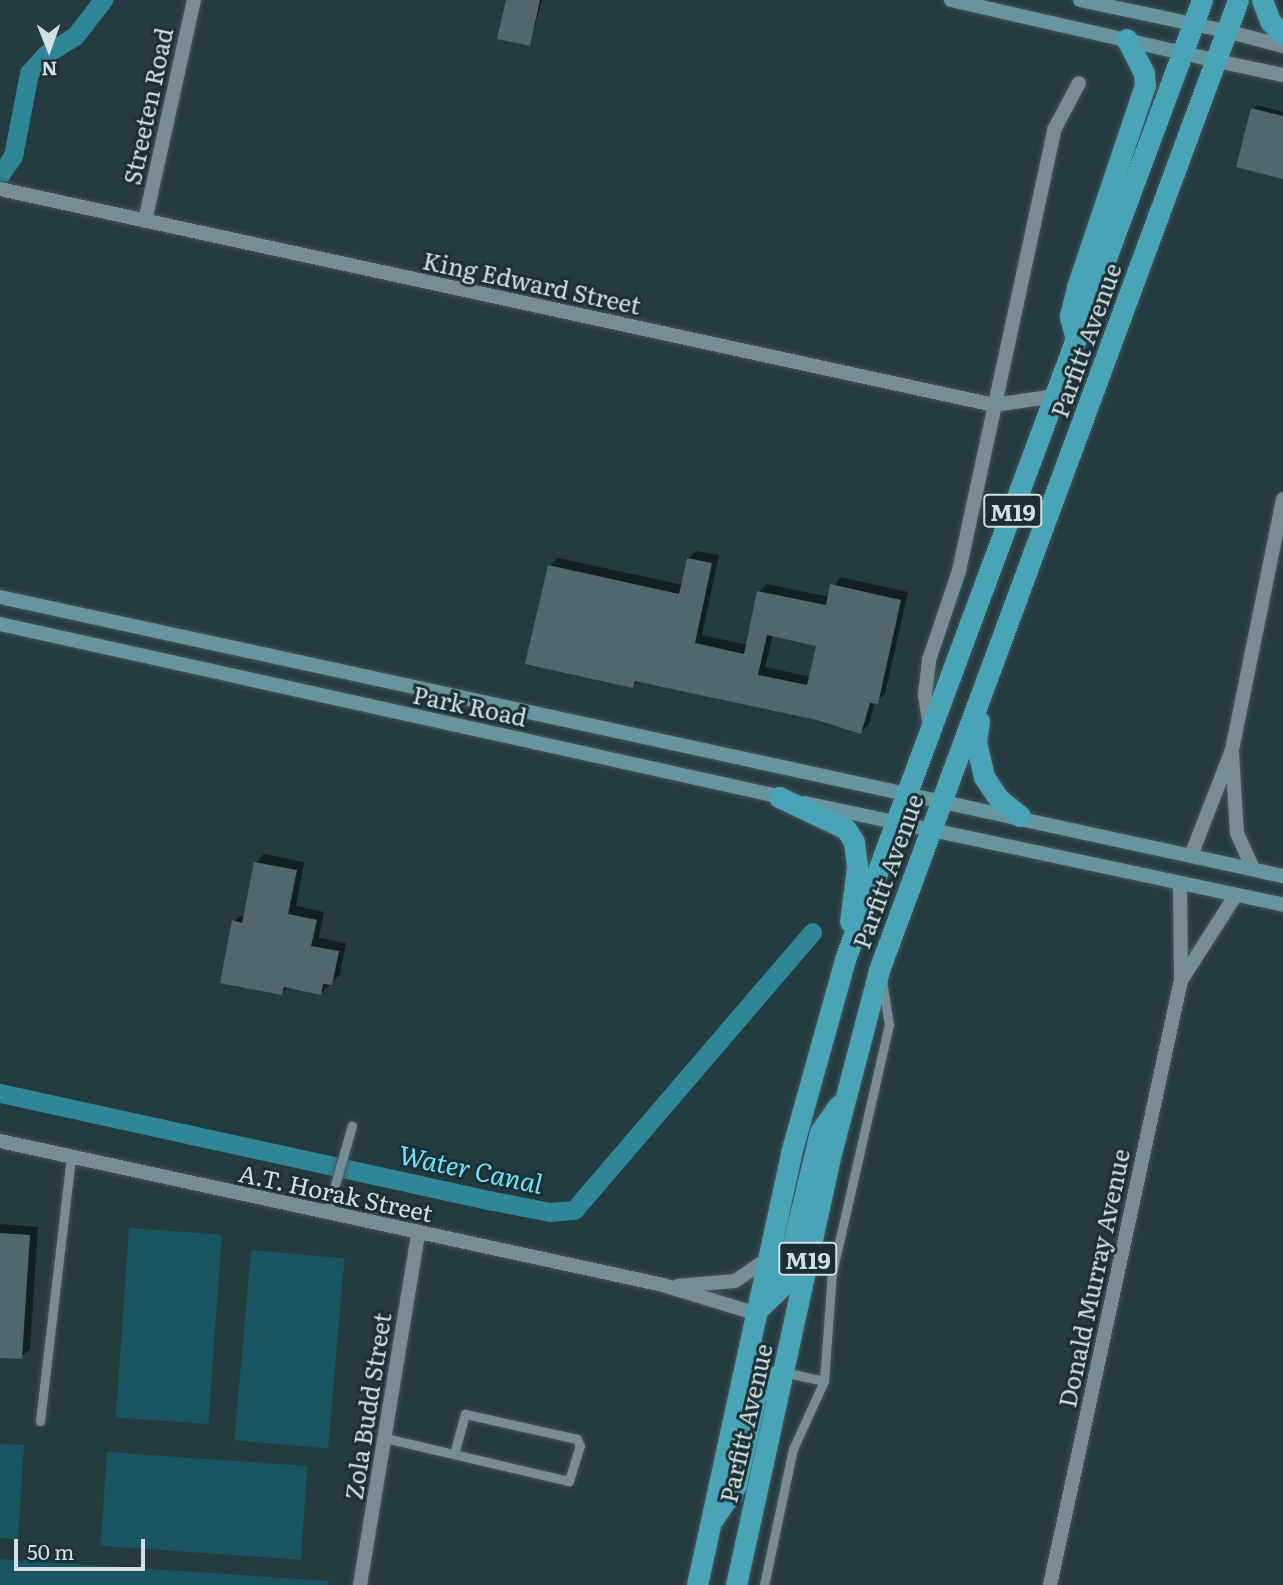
<!DOCTYPE html>
<html>
<head>
<meta charset="utf-8">
<style>
  body { margin:0 }
  #map { position:relative; width:1283px; height:1585px; overflow:hidden; background:#243b3f; font-family:Literata,serif }
  div>[style] { position:absolute }
  [style*='--x'] { left:calc(var(--x)*1px); top:calc(var(--y)*1px); width:calc(var(--w)*1px); rotate:calc(var(--a)*1deg) }
  .green>* { inset:0; background:#185560; transform-origin:0 0 }
  .shadow>* { inset:0; background:#0007 }
  .canal>* { height:19px; margin:-9.5px; padding:0 9.5px; transform-origin:9.5px; border-radius:9.5px; background:#2f8696 }
  .building>* { inset:0; background:#50686d }
  .roads { filter:drop-shadow(0 0 2px #44565b) drop-shadow(0 0 2px #44565b) }
  .lane>* { height:9px; margin:-4.5px; padding:0 4.5px; transform-origin:4.5px; border-radius:4.5px; background:#758d93 }
  .street>* { height:14px; margin:-7px; padding:0 7px; transform-origin:7px; border-radius:7px; background:#758d93 }
  .secondary>* { height:14px; margin:-7px; padding:0 7px; transform-origin:7px; border-radius:7px; background:#68949e }
  .highway>* { height:21px; margin:-10.5px; padding:0 10.5px; transform-origin:10.5px; border-radius:10.5px; background:#48a4b6 }
  span { translate:-50% -50%; white-space:nowrap; text-align:center; line-height:1.15; -webkit-text-stroke:6px #1a3035; paint-order:stroke }
  .shield-label span { padding:2px 5px; background:#1a3035; border:2px solid; border-radius:5px; -webkit-text-stroke-width:0 }
  .shield-label { font-size:23px; color:#d3e0e3; font-weight:700 }
  .street-label { font-size:24px; color:#d3e0e3 }
  .water-label { font-size:26px; color:#71e2f9; font-style:italic }
  .north { position:absolute; left:14px; top:14px; width:70px; height:70px; -webkit-text-stroke:5px #1a3035; paint-order:stroke; rotate:179deg; font-size:19px; font-weight:700; line-height:28px; text-align:center; color:#d3e0e3 }
  .north::after { content:''; display:block; margin:auto; width:24px; height:32px; background:#d3e0e3; clip-path:polygon(50% 0,100% 100%,50% 72%,0 100%) }
  .scale { position:absolute; left:14px; top:1539px; width:131px; height:32px; box-sizing:border-box; border:4px solid #d3e0e3; border-top:0; padding-left:9px; font-size:21px; line-height:24px; white-space:nowrap; color:#d3e0e3; -webkit-text-stroke:5px #1a3035; paint-order:stroke }
</style>
</head>
<body>
<div id="map">
  <div class="green">
    <i style="left:129px;top:1228px;width:93px;height:190px;rotate:4deg"></i>
    <i style="left:251px;top:1250px;width:94px;height:191px;rotate:5deg"></i>
    <i style="clip-path:polygon(0 1444px,24px 1445px,18px 1539px,0 1538px)"></i>
    <i style="left:107px;top:1452px;width:201px;height:94px;rotate:4deg"></i>
    <i style="clip-path:polygon(0 1559px,329px 1581px,328px 1585px,0 1585px)"></i>
  </div>
  <div class="shadow">
    <i style="clip-path:polygon(507px 0,542px 0,530px 44px)"></i>
    <i style="clip-path:polygon(1257px 105px,1283px 112px,1283px 177px,1253px 109px)"></i>
    <i style="clip-path:polygon(evenodd,696px 551px,719px 555px,702px 635px,748px 645px,759px 592px,767px 584px,829px 597px,840px 577px,908px 592px,885px 694px,875px 702px,869px 724px,861px 732px,818px 718px,639px 680px,633px 686px,550px 566px,558px 558px,683px 585px,688px 559px,696px 551px,773px 635px,818px 644px,811px 677px,765px 667px,773px 635px)"></i>
    <i style="clip-path:polygon(264px 854px,304px 862px,296px 906px,324px 912px,319px 938px,346px 943px,340px 975px,321px 993px,289px 986px,282px 993px,234px 921px,246px 913px,256px 863px)"></i>
    <i style="clip-path:polygon(0 1224px,38px 1227px,30px 1349px,21px 1357px,0 1356px)"></i>
  </div>
  <div class="canal">
    <i style="--x:0;--y:175;--w:23;--a:-56"></i>
    <i style="--x:13;--y:156;--w:85;--a:-79.1"></i>
    <i style="--x:29;--y:73;--w:25;--a:-48"></i>
    <i style="--x:46;--y:54;--w:34;--a:-32"></i>
    <i style="--x:75;--y:36;--w:46;--a:-52.1"></i>
    <i style="--x:0;--y:1093;--w:505;--a:12.36"></i>
    <i style="--x:493;--y:1201;--w:58;--a:10.9"></i>
    <i style="--x:550;--y:1212;--w:24;--a:-5"></i>
    <i style="--x:574;--y:1210;--w:366;--a:-49.4"></i>
  </div>
  <div class="building">
    <i style="clip-path:polygon(506px 0,540px 0,530px 46px,497px 39px)"></i>
    <i style="clip-path:polygon(1251px 108px,1283px 116px,1283px 179px,1236px 167px)"></i>
    <i style="clip-path:polygon(evenodd,687px 558px,712px 563px,695px 643px,744px 654px,757px 591px,826px 605px,830px 584px,901px 600px,878px 704px,870px 703px,861px 734px,817px 720px,635px 681px,633px 688px,525px 664px,548px 565px,679px 594px,687px 558px,767px 635px,816px 646px,807px 685px,758px 675px,767px 635px)"></i>
    <i style="clip-path:polygon(254px 862px,297px 870px,288px 914px,317px 920px,311px 946px,339px 951px,332px 985px,323px 984px,321px 995px,284px 987px,282px 995px,220px 983px,232px 920px,242px 923px)"></i>
    <i style="clip-path:polygon(0 1233px,30px 1235px,22px 1359px,0 1358px)"></i>
  </div>
  <div class="roads">
    <div class="lane">
      <i style="--x:327;--y:1213;--w:91;--a:-74.1"></i>
      <i style="--x:783;--y:1372;--w:42;--a:12.4"></i>
      <i style="--x:40;--y:1421;--w:266;--a:-83.3"></i>
      <i style="--x:385;--y:1438;--w:189;--a:13.2"></i>
      <i style="--x:569;--y:1481;--w:37;--a:-73"></i>
      <i style="--x:580;--y:1446;--w:8;--a:-113"></i>
      <i style="--x:577;--y:1439;--w:115;--a:-167.4"></i>
      <i style="--x:465;--y:1414;--w:41;--a:105.4"></i>
      <i style="--x:764;--y:1585;--w:139;--a:-78"></i>
      <i style="--x:793;--y:1449;--w:75;--a:-65.5"></i>
      <i style="--x:824;--y:1381;--w:108;--a:-85.8"></i>
      <i style="--x:832;--y:1273;--w:254;--a:-77.1"></i>
      <i style="--x:889;--y:1025;--w:45;--a:-99"></i>
    </div>
    <div class="street">
      <i style="--x:1226;--y:31;--w:59;--a:14.7"></i>
      <i style="--x:1217;--y:61;--w:67;--a:12"></i>
      <i style="--x:0;--y:189;--w:1017;--a:12.26"></i>
      <i style="--x:994;--y:405;--w:63;--a:-8.3"></i>
      <i style="--x:145;--y:221;--w:226;--a:-77.5"></i>
      <i style="--x:930;--y:727;--w:33;--a:-99"></i>
      <i style="--x:925;--y:694;--w:34;--a:-83"></i>
      <i style="--x:929;--y:660;--w:94;--a:-71.4"></i>
      <i style="--x:959;--y:571;--w:451;--a:-77.8"></i>
      <i style="--x:1054;--y:130;--w:53;--a:-62"></i>
      <i style="--x:1232;--y:752;--w:81;--a:86.5"></i>
      <i style="--x:1237;--y:833;--w:39;--a:66"></i>
      <i style="--x:1192;--y:853;--w:110;--a:-68.8"></i>
      <i style="--x:1232;--y:750;--w:256;--a:-78.5"></i>
      <i style="--x:1182;--y:979;--w:98;--a:-57.4"></i>
      <i style="--x:0;--y:1141;--w:678;--a:12.25"></i>
      <i style="--x:663;--y:1285;--w:95;--a:17.1"></i>
      <i style="--x:678;--y:1286;--w:57;--a:-5"></i>
      <i style="--x:735;--y:1281;--w:37;--a:-34"></i>
      <i style="--x:360;--y:1585;--w:356;--a:-80.6"></i>
      <i style="--x:1050;--y:1585;--w:619;--a:-77.78"></i>
      <i style="--x:1181;--y:980;--w:95;--a:-90.6"></i>
    </div>
    <div class="secondary">
      <i style="--x:951;--y:0;--w:273;--a:12.9"></i>
      <i style="--x:1080;--y:0;--w:149;--a:12"></i>
      <i style="--x:0;--y:597;--w:1313;--a:12.27"></i>
      <i style="--x:0;--y:624;--w:805;--a:12.48"></i>
      <i style="--x:805;--y:803;--w:489;--a:12"></i>
    </div>
    <div class="highway">
      <i style="--x:1262;--y:0;--w:22;--a:69"></i>
      <i style="--x:1270;--y:21;--w:19;--a:47"></i>
      <i style="--x:1076;--y:339;--w:24;--a:-105"></i>
      <i style="--x:1070;--y:316;--w:30;--a:-76"></i>
      <i style="--x:1077;--y:287;--w:213;--a:-71.4"></i>
      <i style="--x:1145;--y:85;--w:12;--a:-95"></i>
      <i style="--x:1144;--y:73;--w:38;--a:-117"></i>
      <i style="--x:979;--y:721;--w:21;--a:98"></i>
      <i style="--x:976;--y:742;--w:36;--a:77"></i>
      <i style="--x:984;--y:777;--w:27;--a:56"></i>
      <i style="--x:999;--y:799;--w:27;--a:39"></i>
      <i style="--x:779;--y:797;--w:74;--a:25.5"></i>
      <i style="--x:846;--y:829;--w:15;--a:58"></i>
      <i style="--x:854;--y:842;--w:25;--a:83"></i>
      <i style="--x:857;--y:867;--w:55;--a:97.3"></i>
      <i style="--x:754;--y:1313;--w:40;--a:-44"></i>
      <i style="--x:783;--y:1285;--w:157;--a:-76.4"></i>
      <i style="--x:820;--y:1132;--w:33;--a:-55"></i>
      <i style="--x:713;--y:1519;--w:41;--a:-55.9"></i>
      <i style="--x:736;--y:1485;--w:92;--a:-77.5"></i>
      <i style="--x:756;--y:1395;--w:17;--a:-50"></i>
      <i style="--x:767;--y:1382;--w:19;--a:-32"></i>
      <i style="--x:697;--y:1585;--w:442;--a:-77.7"></i>
      <i style="--x:791;--y:1153;--w:201;--a:-74.4"></i>
      <i style="--x:845;--y:959;--w:1023;--a:-69.58"></i>
      <i style="--x:736;--y:1585;--w:434;--a:-77.6"></i>
      <i style="--x:829;--y:1161;--w:197;--a:-75.3"></i>
      <i style="--x:879;--y:970;--w:1034;--a:-69.69"></i>
    </div>
  </div>
  <div class="shield-label">
    <span style="left:1013px;top:511px">M19</span>
    <span style="left:808px;top:1259px">M19</span>
  </div>
  <div class="street-label">
    <span style="left:147px;top:106px;rotate:-78deg">Streeten Road</span>
    <span style="left:532px;top:282px;rotate:12deg">King Edward Street</span>
    <span style="left:1085px;top:340px;rotate:-70deg">Parfitt Avenue</span>
    <span style="left:470px;top:705px;rotate:12deg">Park Road</span>
    <span style="left:887px;top:871px;rotate:-70deg">Parfitt Avenue</span>
    <span style="left:336px;top:1192px;rotate:12deg">A.T. Horak Street</span>
    <span style="left:1093px;top:1278px;rotate:-78deg">Donald Murray Avenue</span>
    <span style="left:367px;top:1406px;rotate:-81deg">Zola Budd Street</span>
    <span style="left:745px;top:1423px;rotate:-77deg">Parfitt Avenue</span>
  </div>
  <div class="water-label">
    <span style="left:471px;top:1168px;rotate:12deg">Water Canal</span>
  </div>
  <div class="north">N</div>
  <div class="scale">50 m</div>
</div>
</body>
</html>
